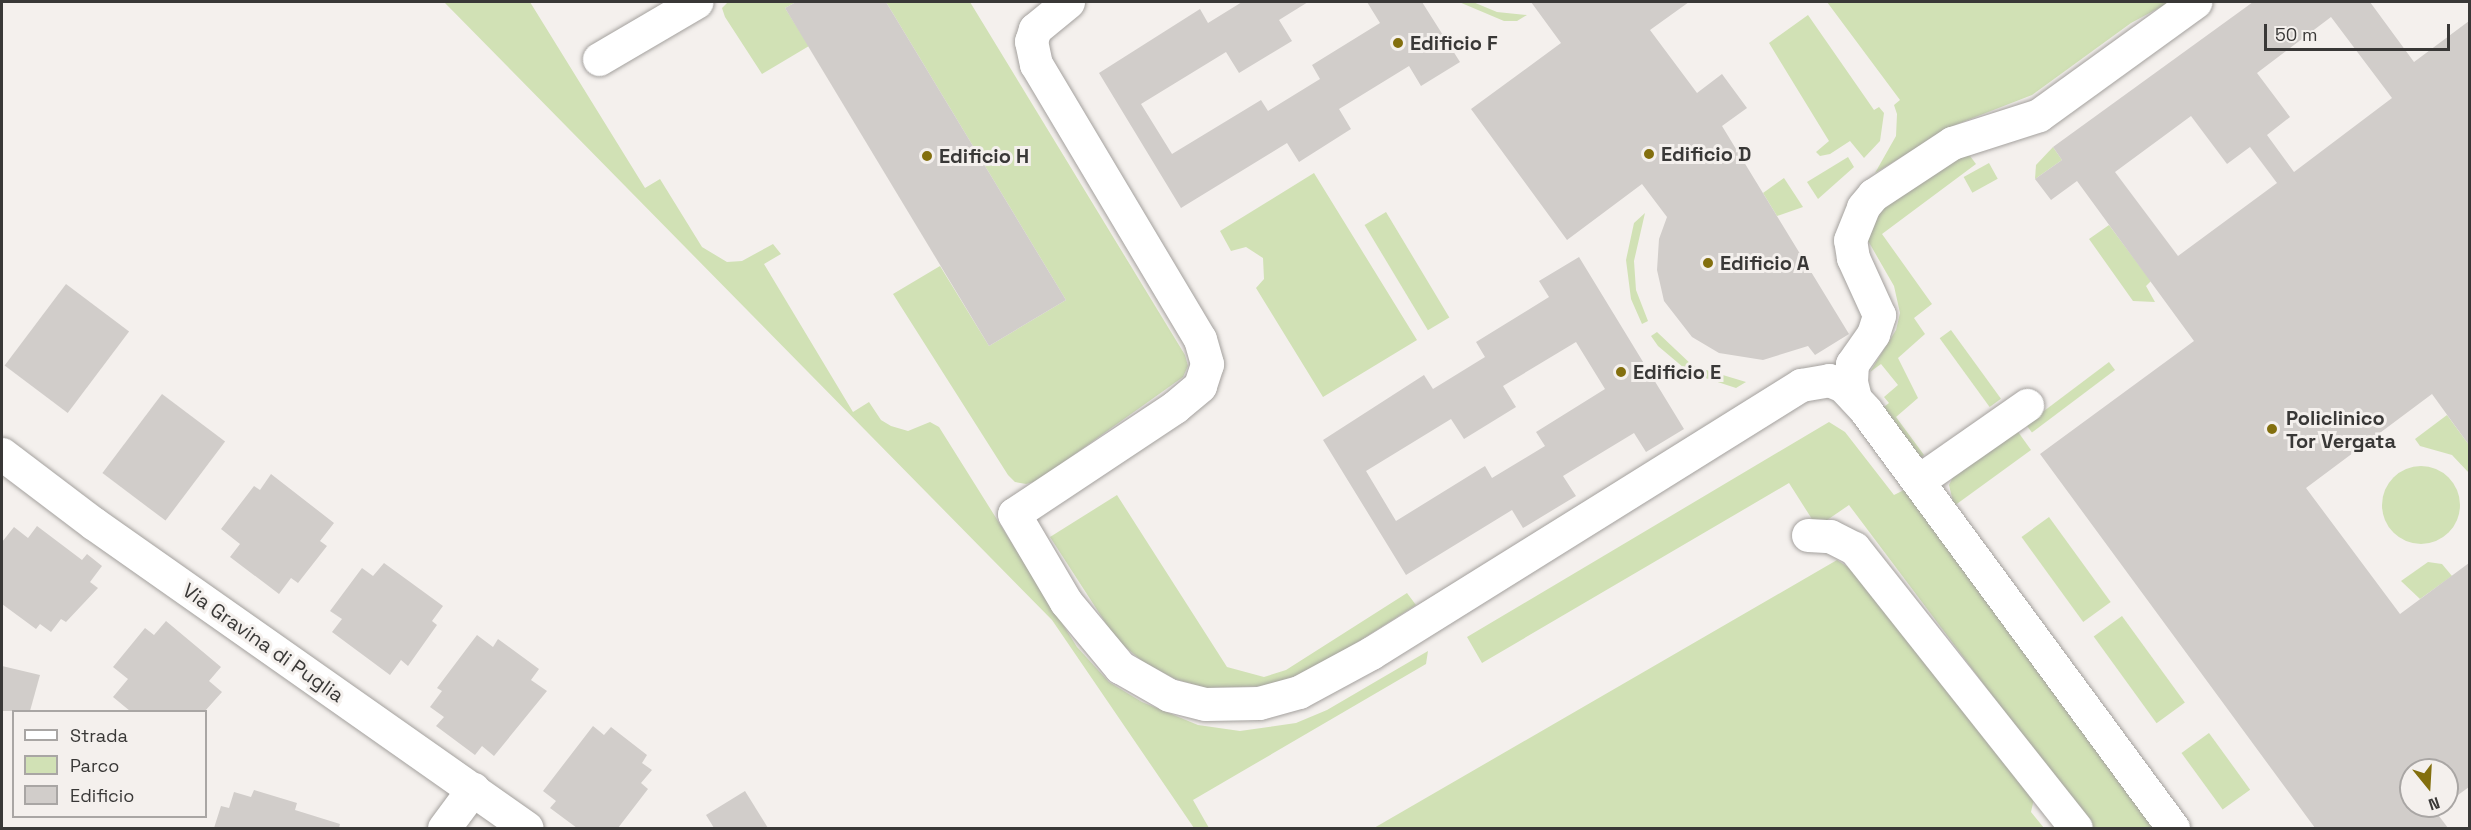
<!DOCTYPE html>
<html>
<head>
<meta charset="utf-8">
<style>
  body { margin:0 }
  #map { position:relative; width:2471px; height:830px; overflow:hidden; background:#f4f0ed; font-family:"Space Grotesk",sans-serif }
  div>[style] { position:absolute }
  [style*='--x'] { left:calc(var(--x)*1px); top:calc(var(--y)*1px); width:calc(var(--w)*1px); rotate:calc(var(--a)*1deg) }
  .green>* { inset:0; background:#d1e1b5; transform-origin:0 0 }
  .round { border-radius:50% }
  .building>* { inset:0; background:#d1cdca; transform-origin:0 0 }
  .roads { filter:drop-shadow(0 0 2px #a4a19e) drop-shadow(0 0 2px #a4a19e) }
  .minor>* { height:33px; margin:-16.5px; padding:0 16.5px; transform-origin:16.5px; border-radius:16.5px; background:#fff }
  .dots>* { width:16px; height:16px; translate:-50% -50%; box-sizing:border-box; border:3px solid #f4f0ed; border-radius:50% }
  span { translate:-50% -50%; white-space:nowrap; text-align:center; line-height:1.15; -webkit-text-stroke:6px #f4f0ed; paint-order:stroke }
  .poi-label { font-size:20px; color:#393837; font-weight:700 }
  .left { translate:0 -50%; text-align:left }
  .street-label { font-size:20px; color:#393837 }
  .frame { position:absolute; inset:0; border:3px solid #393837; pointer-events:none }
  .legend { position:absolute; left:12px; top:710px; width:195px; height:108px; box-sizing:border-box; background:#f4f0ed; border:2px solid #a9a6a4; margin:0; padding:8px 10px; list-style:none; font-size:18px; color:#393837 }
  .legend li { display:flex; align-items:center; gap:12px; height:30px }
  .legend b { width:30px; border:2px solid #a9a6a4 }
  .north { position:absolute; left:2399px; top:758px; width:60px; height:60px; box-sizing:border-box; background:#f4f0ed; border:2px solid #a9a6a4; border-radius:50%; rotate:162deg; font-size:16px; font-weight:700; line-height:24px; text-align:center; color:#393837 }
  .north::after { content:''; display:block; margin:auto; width:21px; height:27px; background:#836f0e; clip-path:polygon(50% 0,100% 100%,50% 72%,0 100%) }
  .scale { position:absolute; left:2264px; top:24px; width:186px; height:27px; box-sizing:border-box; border:3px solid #393837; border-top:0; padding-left:8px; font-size:18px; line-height:21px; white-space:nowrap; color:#393837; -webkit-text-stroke:4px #f4f0ed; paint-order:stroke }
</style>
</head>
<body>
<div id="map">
  <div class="green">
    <i style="clip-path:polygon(444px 2px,530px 2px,645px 188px,660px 179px,702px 247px,727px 262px,742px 261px,773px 244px,781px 254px,764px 264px,853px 412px,869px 402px,881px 420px,891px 426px,908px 431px,930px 422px,939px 427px,1077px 647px,1109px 682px,1142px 702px,1198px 725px,1240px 731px,1296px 723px,1327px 710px,1428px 651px,1426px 664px,1193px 800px,1209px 828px,1194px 828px,1052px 620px)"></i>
    <i style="clip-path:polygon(728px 2px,796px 2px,785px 8px,809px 46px,762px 74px,725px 17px,722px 8px)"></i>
    <i style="clip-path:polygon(886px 2px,970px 2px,1185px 355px,1188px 366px,1183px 377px,1037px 481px,1026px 484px,1015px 482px,1008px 475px,893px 294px,940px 266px,989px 346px,1066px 300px)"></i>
    <i style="clip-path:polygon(1459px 2px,1473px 2px,1497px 12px,1527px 15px,1517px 21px,1504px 21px)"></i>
    <i style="clip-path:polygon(1827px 2px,2170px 2px,2131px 23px,2032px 95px,1955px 125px,1875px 173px,1896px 136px,1897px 114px,1894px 105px,1900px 100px)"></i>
    <i style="clip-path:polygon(1808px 15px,1874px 110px,1879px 107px,1884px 113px,1880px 141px,1864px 158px,1850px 141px,1830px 154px,1820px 156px,1816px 152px,1829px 141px,1769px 43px)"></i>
    <i style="clip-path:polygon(2053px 147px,2062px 160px,2035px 179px,2036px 165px)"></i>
    <i style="clip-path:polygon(1962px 156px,1970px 156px,1976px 164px,1882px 234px,1932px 304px,1914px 318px,1925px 334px,1898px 358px,1918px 398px,1896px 417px,1924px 455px,1918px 460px,1880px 410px,1889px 403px,1884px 397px,1898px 385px,1881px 364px,1870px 372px,1896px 330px,1900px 313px,1894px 286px,1867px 239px,1874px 221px,1889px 202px)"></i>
    <i style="clip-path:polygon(1848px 157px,1854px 167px,1818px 199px,1807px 182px)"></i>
    <i style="left:1989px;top:163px;width:18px;height:29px;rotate:61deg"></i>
    <i style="clip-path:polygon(1314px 173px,1417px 340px,1323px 397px,1256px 288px,1264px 279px,1263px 258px,1246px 247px,1231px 251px,1220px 231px)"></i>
    <i style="clip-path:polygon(1784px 178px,1803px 207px,1777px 216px,1763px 193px)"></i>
    <i style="left:1386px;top:212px;width:123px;height:25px;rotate:59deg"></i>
    <i style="clip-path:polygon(1645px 213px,1634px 261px,1636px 290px,1648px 321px,1642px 324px,1631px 299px,1626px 260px,1634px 223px)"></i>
    <i style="clip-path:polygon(2109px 225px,2151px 281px,2146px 286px,2155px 302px,2133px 301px,2089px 239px)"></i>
    <i style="left:1951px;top:330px;width:85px;height:14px;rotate:54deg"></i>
    <i style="clip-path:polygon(1657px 332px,1693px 366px,1746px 382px,1736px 388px,1690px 373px,1658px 346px,1651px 336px)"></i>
    <i style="left:2109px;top:362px;width:10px;height:104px;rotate:53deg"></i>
    <i style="clip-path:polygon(2447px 415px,2469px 445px,2469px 473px,2452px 455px,2420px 446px,2415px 439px)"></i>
    <i style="clip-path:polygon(1829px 422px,1845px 432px,1894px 495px,1910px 487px,2167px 828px,2092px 828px,1849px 505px,1817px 527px,1789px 483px,1482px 663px,1467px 637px)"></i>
    <i style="clip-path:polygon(2016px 429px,2031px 450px,1954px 506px,1949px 485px,1954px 475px)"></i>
    <i class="round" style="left:2382px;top:466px;width:78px;height:78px"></i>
    <i style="clip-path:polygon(1117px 495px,1227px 667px,1264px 677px,1286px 670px,1407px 593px,1416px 605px,1315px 669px,1267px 686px,1206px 688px,1175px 679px,1142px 661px,1116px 639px,1050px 537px)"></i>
    <i style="left:2049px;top:517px;width:105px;height:34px;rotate:54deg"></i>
    <i style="clip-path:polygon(1837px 560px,1854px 571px,2034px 799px,2031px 812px,2044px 828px,1374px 828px)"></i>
    <i style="clip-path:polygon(2428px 562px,2442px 564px,2452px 576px,2420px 599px,2401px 581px)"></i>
    <i style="left:2122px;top:616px;width:107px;height:35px;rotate:54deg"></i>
    <i style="left:2209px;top:733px;width:70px;height:34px;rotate:54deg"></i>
  </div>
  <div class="building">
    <i style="clip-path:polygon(796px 2px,886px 2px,1066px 300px,989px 346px,785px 8px)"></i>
    <i style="clip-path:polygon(1242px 2px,1308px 2px,1279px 20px,1292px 41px,1239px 73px,1226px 52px,1141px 104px,1172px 154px,1261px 100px,1268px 111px,1320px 79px,1312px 65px,1380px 23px,1367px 2px,1422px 2px,1460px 62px,1421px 86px,1409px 66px,1339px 109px,1351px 129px,1299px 162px,1287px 143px,1181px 208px,1099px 73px,1200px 9px,1208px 23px)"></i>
    <i style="clip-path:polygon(1531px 2px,1689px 2px,1650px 30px,1697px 93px,1722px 74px,1747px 108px,1722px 126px,1849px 334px,1815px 355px,1808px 346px,1763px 360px,1719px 353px,1692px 337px,1664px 301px,1657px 270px,1659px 239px,1667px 217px,1642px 184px,1567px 240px,1471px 109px,1561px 43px)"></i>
    <i style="clip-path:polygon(evenodd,2253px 2px,2370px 2px,2414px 62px,2469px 21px,2469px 445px,2432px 394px,2306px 488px,2400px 614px,2469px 563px,2469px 787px,2447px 803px,2447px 770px,2411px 770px,2411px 806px,2443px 806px,2436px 812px,2448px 828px,2315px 828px,2040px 454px,2194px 341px,2077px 181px,2051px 200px,2035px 179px,2062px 160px,2053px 147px,2253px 2px,2331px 17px,2392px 98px,2294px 172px,2267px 135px,2290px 117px,2257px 73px,2331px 17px,2253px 2px,2191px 116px,2227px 164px,2250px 147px,2277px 183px,2178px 256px,2115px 172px,2191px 116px)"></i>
    <i style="clip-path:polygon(evenodd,1579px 257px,1684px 429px,1646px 452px,1634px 433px,1563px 476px,1576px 496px,1523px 528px,1512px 510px,1406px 575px,1323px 440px,1424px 375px,1433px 389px,1485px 357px,1476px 342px,1549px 297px,1539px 281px,1579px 257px,1576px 342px,1605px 389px,1536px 432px,1545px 446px,1492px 478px,1485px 466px,1396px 521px,1366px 471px,1451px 419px,1464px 439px,1516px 407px,1503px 386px,1576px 342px)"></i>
    <i style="left:66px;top:284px;width:79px;height:102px;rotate:37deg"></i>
    <i style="left:162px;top:394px;width:79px;height:99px;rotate:37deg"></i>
    <i style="clip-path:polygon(271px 474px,334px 523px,320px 541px,327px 546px,298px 583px,291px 578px,279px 594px,230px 557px,240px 544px,221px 529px,254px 486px,260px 490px)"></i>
    <i style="clip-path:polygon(37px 526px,82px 560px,87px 554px,102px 566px,90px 582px,98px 588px,66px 622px,61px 619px,51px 632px,40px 624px,36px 629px,2px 604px,2px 542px,14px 527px,28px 538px)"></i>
    <i style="clip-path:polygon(384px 563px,443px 606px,432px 621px,437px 625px,408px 666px,401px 660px,390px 675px,332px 632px,342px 619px,330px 611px,362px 568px,373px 576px)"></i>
    <i style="clip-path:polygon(166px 621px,221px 667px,209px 681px,222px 692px,205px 711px,130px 711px,113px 697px,128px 679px,113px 667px,145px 628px,154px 635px)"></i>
    <i style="clip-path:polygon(477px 635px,493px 647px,498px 639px,539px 669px,531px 680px,547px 691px,494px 756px,482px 746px,475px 755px,436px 726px,444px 717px,430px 707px,442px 691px,437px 688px)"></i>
    <i style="clip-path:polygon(2px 666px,40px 675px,30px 711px,2px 711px)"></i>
    <i style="clip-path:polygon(593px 726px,604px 735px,611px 727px,647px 755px,642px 763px,652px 770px,641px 783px,648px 789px,618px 828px,577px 828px,550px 808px,556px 801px,543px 791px)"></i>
    <i style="clip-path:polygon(254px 790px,297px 803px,295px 810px,340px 824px,339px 828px,214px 828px,221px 806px,229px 808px,234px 792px,251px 797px)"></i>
    <i style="clip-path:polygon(745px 791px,768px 828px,714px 828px,706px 815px)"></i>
  </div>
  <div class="roads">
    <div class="minor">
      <i style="--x:1068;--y:2;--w:43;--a:140.7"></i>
      <i style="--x:1035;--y:29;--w:13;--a:108"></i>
      <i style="--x:1031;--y:41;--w:24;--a:78"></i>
      <i style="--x:1036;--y:64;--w:320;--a:59.2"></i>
      <i style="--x:1200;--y:339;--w:26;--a:74"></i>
      <i style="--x:1207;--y:364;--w:23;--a:108"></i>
      <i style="--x:1200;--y:386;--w:33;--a:140"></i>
      <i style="--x:1175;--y:407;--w:193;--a:146.4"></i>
      <i style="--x:1014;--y:514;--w:102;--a:59.4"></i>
      <i style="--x:1066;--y:602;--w:85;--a:50.3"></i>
      <i style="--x:1120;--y:667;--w:56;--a:29.7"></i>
      <i style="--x:1169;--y:695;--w:37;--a:14"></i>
      <i style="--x:1205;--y:704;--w:54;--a:-1.1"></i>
      <i style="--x:1259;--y:703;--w:41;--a:-15.4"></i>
      <i style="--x:1299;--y:692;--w:82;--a:-28.4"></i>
      <i style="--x:1371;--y:653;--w:507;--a:-31.93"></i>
      <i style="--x:1801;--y:385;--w:28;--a:-10"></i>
      <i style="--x:1829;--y:380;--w:15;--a:23"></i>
      <i style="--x:1843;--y:386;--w:34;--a:47"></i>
      <i style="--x:1866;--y:411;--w:518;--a:53.64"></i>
      <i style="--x:599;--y:59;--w:113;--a:-30.4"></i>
      <i style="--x:1855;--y:398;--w:16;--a:-104"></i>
      <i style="--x:1851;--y:382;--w:18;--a:-87"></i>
      <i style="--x:1852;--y:364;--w:37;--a:-55"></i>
      <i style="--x:1873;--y:334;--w:20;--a:-72"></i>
      <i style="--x:1879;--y:315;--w:63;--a:-114.5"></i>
      <i style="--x:1853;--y:258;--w:18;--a:-99"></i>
      <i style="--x:1850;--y:240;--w:35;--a:-68"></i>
      <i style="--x:1863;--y:207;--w:16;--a:-50"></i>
      <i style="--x:1873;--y:195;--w:95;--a:-33.4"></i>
      <i style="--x:1952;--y:143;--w:91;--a:-17.8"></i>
      <i style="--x:2039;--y:115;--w:193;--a:-35.9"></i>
      <i style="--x:2;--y:454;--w:114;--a:37.2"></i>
      <i style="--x:93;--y:523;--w:530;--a:35.1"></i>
      <i style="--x:1918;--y:481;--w:133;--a:-34.9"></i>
      <i style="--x:1808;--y:535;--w:22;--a:3"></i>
      <i style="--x:1830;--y:536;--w:27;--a:27"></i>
      <i style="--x:1854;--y:548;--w:357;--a:51.6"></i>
      <i style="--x:444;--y:828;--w:49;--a:-53.4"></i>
    </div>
  </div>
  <div class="dots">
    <i style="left:1398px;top:43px;background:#836f0e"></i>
    <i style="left:1649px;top:154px;background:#836f0e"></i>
    <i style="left:927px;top:156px;background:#836f0e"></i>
    <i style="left:1708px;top:263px;background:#836f0e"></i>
    <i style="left:1621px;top:372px;background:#836f0e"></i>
    <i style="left:2272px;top:429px;background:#836f0e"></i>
  </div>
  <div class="poi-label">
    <span class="left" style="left:1410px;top:43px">Edificio F</span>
    <span class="left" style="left:1661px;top:154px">Edificio D</span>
    <span class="left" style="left:939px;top:156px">Edificio H</span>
    <span class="left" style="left:1720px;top:263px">Edificio A</span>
    <span class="left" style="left:1633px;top:372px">Edificio E</span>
    <span class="left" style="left:2286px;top:430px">Policlinico<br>Tor Vergata</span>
  </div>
  <div class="street-label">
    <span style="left:263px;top:643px;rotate:35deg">Via Gravina di Puglia</span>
  </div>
  <div class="frame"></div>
  <ul class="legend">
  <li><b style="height:8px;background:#fff"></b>Strada</li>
  <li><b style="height:16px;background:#d1e1b5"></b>Parco</li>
  <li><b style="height:16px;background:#d1cdca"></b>Edificio</li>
  </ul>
  <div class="north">N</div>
  <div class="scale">50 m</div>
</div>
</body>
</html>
